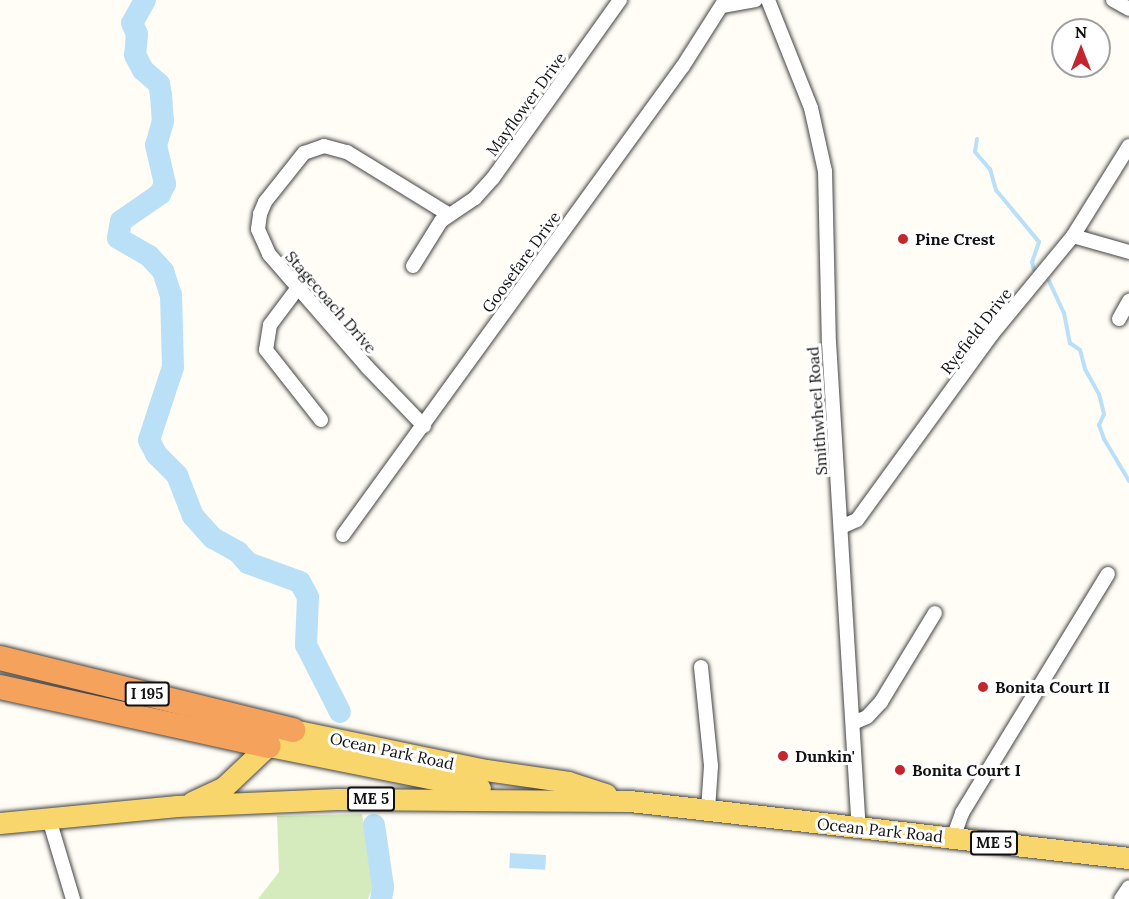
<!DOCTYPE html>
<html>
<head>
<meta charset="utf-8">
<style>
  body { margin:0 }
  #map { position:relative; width:1129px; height:899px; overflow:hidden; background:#fffdf5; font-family:Lora,serif }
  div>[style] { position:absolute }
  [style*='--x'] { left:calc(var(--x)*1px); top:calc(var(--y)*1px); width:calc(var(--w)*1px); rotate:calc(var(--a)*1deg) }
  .green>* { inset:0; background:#d5ebbd }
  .water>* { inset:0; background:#b9e0f7; transform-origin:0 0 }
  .stream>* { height:4px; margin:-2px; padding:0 2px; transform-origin:2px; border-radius:2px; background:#b9e0f7 }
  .river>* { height:22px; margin:-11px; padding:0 11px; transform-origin:11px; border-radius:11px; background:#b9e0f7 }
  .roads { filter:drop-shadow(0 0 2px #444) drop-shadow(0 0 2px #444) }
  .street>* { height:14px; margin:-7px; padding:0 7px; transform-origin:7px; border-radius:7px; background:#fff }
  .primary>* { height:21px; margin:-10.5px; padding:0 10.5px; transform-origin:10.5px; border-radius:10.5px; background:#f9d66b }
  .highway>* { height:24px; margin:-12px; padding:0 12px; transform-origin:12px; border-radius:12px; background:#f5a25d }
  .dots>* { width:16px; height:16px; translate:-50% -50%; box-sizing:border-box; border:3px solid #fff; border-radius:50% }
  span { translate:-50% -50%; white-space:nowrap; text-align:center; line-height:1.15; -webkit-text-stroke:6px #fff; paint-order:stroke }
  .shield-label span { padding:2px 4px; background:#fff; border:2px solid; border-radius:4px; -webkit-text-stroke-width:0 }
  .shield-label { font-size:15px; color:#111; font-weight:700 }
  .street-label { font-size:16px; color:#111 }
  .poi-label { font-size:16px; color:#111; font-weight:700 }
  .left { translate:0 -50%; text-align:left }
  .north { position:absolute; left:1051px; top:18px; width:60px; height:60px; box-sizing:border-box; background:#fff; border:2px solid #a0a0a0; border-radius:50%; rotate:0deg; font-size:16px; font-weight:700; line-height:24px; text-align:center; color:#111 }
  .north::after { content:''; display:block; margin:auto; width:21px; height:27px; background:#c4262e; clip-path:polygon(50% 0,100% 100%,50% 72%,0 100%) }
</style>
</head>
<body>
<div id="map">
  <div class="green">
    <i style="clip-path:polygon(362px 814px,373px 886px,368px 899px,258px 899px,279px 872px,277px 816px)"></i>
  </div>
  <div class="water">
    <i style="left:510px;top:853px;width:36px;height:15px;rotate:3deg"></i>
  </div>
  <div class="stream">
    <i style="--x:977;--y:139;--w:13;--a:99"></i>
    <i style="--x:975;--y:152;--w:23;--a:49"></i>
    <i style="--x:990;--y:169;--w:22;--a:74"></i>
    <i style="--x:996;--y:190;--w:67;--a:50.4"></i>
    <i style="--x:1039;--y:242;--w:21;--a:109"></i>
    <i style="--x:1032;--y:262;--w:8;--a:76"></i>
    <i style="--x:1049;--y:281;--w:35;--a:65"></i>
    <i style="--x:1064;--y:313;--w:31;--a:79"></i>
    <i style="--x:1070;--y:343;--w:12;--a:35"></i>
    <i style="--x:1080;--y:350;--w:20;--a:75"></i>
    <i style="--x:1085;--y:369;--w:29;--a:61"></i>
    <i style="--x:1099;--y:394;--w:21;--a:76"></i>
    <i style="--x:1104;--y:414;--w:12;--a:114"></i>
    <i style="--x:1099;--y:425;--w:15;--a:70"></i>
    <i style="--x:1104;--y:439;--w:49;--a:59.2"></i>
  </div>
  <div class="river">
    <i style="--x:145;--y:0;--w:26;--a:119"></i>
    <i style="--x:132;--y:23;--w:12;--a:66"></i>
    <i style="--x:137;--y:34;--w:21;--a:95"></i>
    <i style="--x:135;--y:55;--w:17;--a:62"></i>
    <i style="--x:143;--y:70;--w:21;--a:41"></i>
    <i style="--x:159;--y:84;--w:11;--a:80"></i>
    <i style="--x:161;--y:95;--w:26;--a:86"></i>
    <i style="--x:163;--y:121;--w:25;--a:106"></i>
    <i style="--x:156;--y:145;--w:40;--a:77"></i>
    <i style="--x:165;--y:184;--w:11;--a:117"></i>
    <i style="--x:160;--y:194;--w:47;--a:145.3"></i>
    <i style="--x:121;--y:221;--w:17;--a:100"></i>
    <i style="--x:118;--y:238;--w:36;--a:30"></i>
    <i style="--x:149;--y:256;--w:21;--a:47"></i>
    <i style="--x:163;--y:271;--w:25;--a:72"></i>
    <i style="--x:171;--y:295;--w:72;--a:88.4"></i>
    <i style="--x:173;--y:367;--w:77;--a:108.2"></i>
    <i style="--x:149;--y:440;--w:16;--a:63"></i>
    <i style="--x:156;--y:454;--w:30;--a:45"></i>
    <i style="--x:177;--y:475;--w:44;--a:68.7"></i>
    <i style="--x:193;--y:516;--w:30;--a:48"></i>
    <i style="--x:213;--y:538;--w:29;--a:29"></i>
    <i style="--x:238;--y:552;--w:15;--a:48"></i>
    <i style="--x:248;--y:563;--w:55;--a:20.1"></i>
    <i style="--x:300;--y:582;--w:17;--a:62"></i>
    <i style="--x:308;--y:597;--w:48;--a:92.4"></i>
    <i style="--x:306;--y:645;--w:75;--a:63.1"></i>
    <i style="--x:374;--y:825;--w:63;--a:81.7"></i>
    <i style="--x:383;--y:887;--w:12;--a:99"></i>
  </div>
  <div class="roads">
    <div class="street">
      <i style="--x:768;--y:0;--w:116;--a:68.3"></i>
      <i style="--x:811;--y:108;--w:65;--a:77.5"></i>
      <i style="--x:825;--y:171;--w:171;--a:88.7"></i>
      <i style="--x:829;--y:342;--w:487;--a:86.5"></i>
      <i style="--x:1113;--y:0;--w:18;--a:29"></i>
      <i style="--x:722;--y:6;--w:34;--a:-10"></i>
      <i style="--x:1073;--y:236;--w:58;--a:15.9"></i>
      <i style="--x:413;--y:266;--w:53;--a:-58.1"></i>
      <i style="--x:441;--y:221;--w:41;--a:-34.1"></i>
      <i style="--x:475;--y:198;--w:27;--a:-48"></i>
      <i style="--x:493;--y:178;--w:219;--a:-54.5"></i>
      <i style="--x:297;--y:289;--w:45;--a:126.9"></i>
      <i style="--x:270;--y:325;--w:25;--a:99"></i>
      <i style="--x:266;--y:350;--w:89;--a:51.8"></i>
      <i style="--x:1119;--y:319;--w:21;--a:-61"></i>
      <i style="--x:424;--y:426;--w:81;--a:-134"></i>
      <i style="--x:368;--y:368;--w:151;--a:-131"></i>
      <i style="--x:269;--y:254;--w:27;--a:-114"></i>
      <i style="--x:258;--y:229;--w:15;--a:-82"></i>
      <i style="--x:260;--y:214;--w:13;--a:-67"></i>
      <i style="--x:265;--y:202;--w:63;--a:-51.5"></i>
      <i style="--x:304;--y:153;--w:21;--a:-19"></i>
      <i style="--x:324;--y:146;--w:24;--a:15"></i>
      <i style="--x:347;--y:152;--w:119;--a:31.5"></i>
      <i style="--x:841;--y:527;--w:17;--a:-24"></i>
      <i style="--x:857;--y:520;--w:231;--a:-54"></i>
      <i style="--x:993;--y:333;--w:126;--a:-50.5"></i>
      <i style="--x:1073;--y:236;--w:106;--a:-58.1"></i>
      <i style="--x:343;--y:535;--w:579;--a:-54.06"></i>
      <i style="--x:683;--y:66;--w:78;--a:-57.5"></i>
      <i style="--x:701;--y:667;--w:100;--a:84.2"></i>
      <i style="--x:711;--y:766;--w:44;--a:93.9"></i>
      <i style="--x:853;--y:723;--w:15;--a:-23"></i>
      <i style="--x:867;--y:717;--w:21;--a:-47"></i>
      <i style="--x:881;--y:702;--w:104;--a:-58.8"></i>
      <i style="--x:49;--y:819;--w:84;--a:73.3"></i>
      <i style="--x:953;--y:838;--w:27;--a:-70"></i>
      <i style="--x:962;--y:813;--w:280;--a:-58.6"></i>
      <i style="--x:1121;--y:899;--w:14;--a:-56"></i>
    </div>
    <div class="primary">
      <i style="--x:269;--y:746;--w:215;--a:11.3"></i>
      <i style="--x:192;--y:802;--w:35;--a:-25"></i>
      <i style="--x:224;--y:787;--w:77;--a:-43.4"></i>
      <i style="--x:280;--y:734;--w:14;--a:-17"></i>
      <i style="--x:293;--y:730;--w:197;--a:11.7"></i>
      <i style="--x:486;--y:770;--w:83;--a:8.3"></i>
      <i style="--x:568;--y:782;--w:40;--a:18"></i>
      <i style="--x:0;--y:823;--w:178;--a:-5.5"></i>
      <i style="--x:177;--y:806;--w:160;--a:-2.5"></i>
      <i style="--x:337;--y:799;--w:293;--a:0.4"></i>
      <i style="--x:630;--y:801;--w:502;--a:6.52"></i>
    </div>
    <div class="highway">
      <i style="--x:0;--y:658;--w:302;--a:13.8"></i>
      <i style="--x:0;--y:687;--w:275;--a:12.4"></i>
    </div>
  </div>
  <div class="dots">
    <i style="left:903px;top:239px;background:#c4262e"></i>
    <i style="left:983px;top:687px;background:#c4262e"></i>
    <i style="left:783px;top:756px;background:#c4262e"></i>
    <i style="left:900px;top:770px;background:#c4262e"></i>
  </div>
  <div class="shield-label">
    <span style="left:147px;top:694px">I 195</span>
    <span style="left:371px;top:799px">ME 5</span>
    <span style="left:994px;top:843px">ME 5</span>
  </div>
  <div class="street-label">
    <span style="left:526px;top:104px;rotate:-54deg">Mayflower Drive</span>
    <span style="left:521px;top:262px;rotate:-54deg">Goosefare Drive</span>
    <span style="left:331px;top:302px;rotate:49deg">Stagecoach Drive</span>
    <span style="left:976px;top:331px;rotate:-52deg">Ryefield Drive</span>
    <span style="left:817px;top:411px;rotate:-94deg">Smithwheel Road</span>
    <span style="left:392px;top:751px;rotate:12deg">Ocean Park Road</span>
    <span style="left:880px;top:830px;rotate:6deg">Ocean Park Road</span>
  </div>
  <div class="poi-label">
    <span class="left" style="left:915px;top:239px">Pine Crest</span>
    <span class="left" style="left:995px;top:687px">Bonita Court II</span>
    <span class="left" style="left:795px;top:756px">Dunkin'</span>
    <span class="left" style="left:912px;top:770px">Bonita Court I</span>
  </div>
  <div class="north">N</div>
</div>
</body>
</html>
